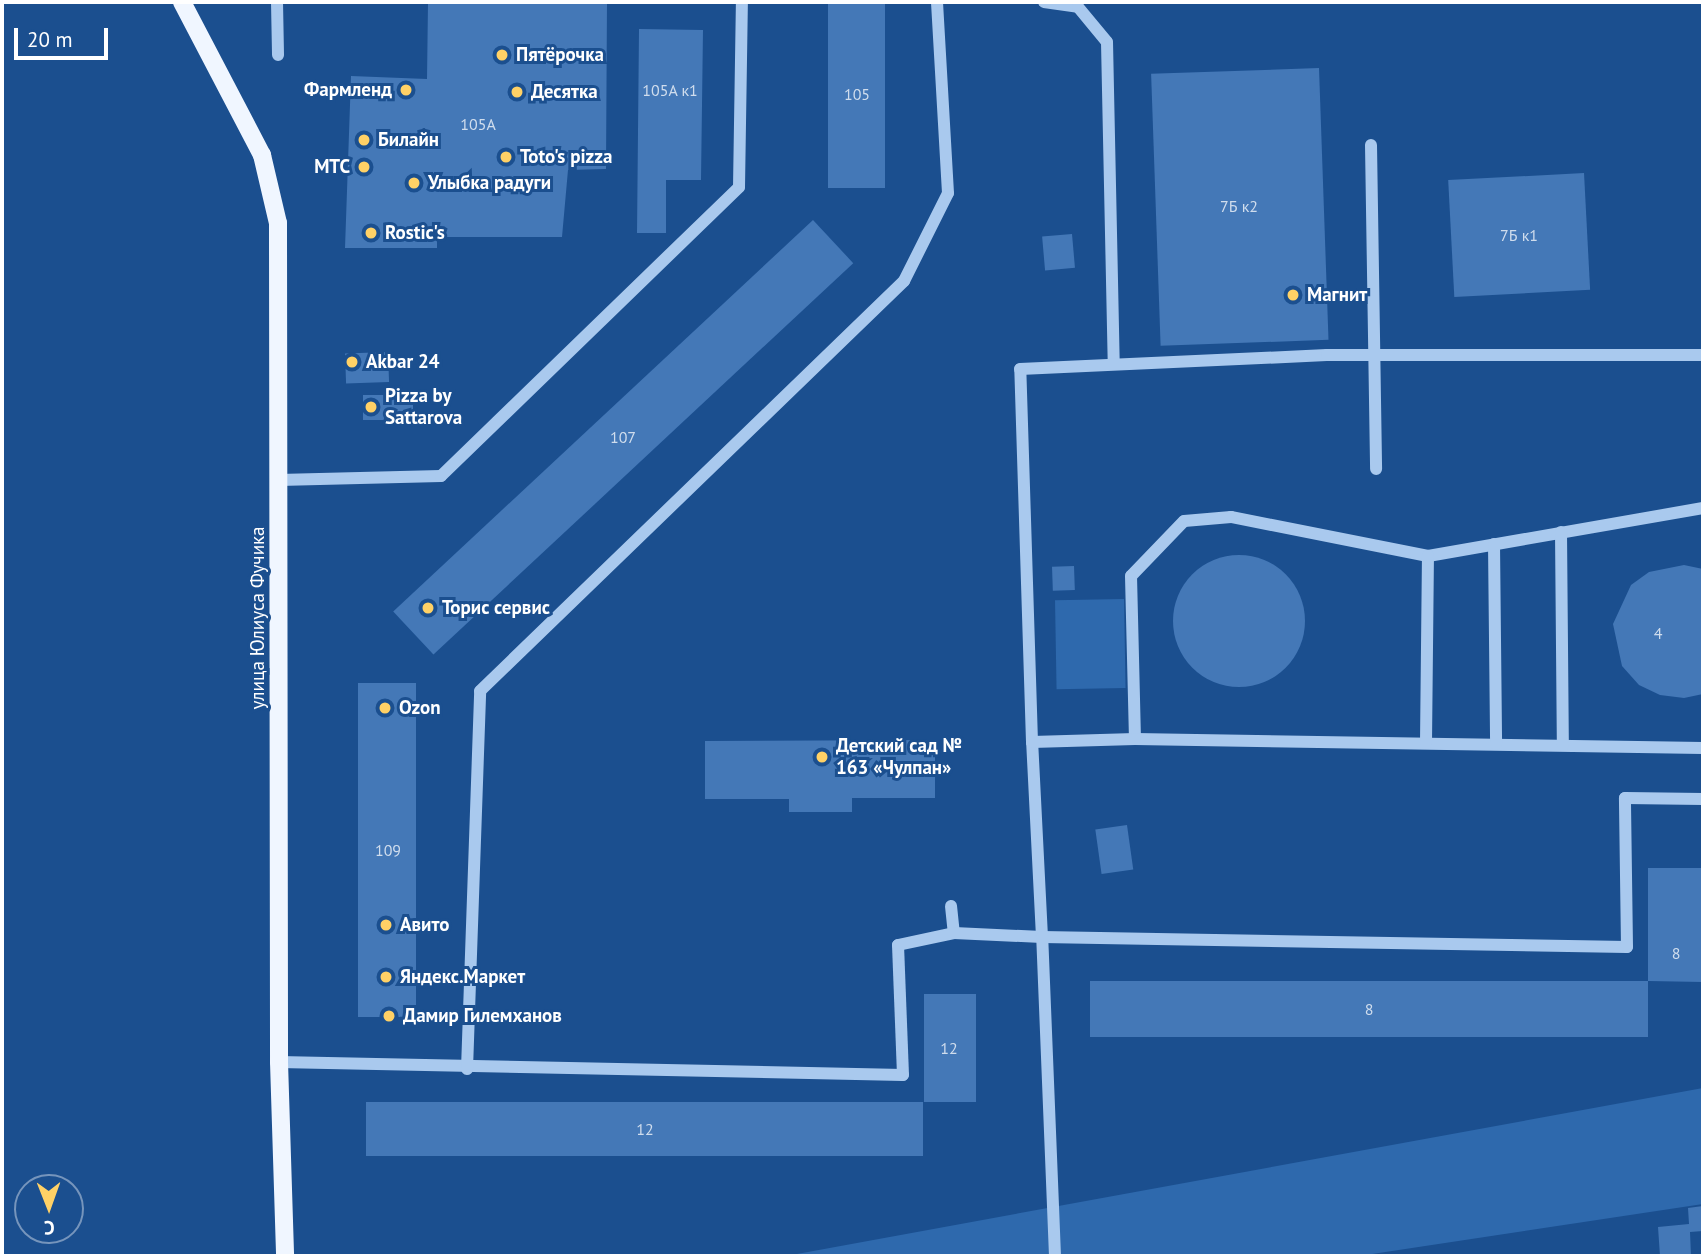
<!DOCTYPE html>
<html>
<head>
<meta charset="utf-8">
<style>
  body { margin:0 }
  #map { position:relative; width:1705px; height:1258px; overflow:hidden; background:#1b4f8f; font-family:"PT Sans",sans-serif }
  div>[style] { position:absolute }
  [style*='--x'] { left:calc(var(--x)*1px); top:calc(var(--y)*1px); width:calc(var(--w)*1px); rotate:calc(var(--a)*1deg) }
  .green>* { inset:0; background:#2e69ad; transform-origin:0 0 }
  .building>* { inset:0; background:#4478b7; transform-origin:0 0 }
  .round { border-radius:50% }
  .minor>* { height:12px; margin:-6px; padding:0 6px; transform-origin:6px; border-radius:6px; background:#a9c9ee }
  .major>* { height:18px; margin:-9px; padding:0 9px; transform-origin:9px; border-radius:9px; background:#f0f6ff }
  .dots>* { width:19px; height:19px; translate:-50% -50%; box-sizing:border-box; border:4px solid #1b4f8f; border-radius:50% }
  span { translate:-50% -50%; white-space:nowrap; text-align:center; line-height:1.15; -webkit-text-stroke:6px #1b4f8f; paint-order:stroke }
  .number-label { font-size:16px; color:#d0dded }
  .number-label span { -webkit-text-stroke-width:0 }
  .poi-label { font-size:19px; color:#fff; font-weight:700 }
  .left { translate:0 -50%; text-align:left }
  .right { translate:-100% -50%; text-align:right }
  .street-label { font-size:19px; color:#fff }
  .frame { position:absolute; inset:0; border:4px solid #fff; pointer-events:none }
  .north { position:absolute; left:14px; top:1174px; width:70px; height:70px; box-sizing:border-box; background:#1b4f8f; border:2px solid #7695bc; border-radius:50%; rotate:179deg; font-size:19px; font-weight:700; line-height:28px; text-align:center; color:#fff }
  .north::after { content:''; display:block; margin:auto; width:24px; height:32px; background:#ffd166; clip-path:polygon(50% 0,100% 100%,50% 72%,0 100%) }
  .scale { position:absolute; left:14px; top:28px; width:94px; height:32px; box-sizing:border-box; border:4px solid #fff; border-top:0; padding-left:9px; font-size:21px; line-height:24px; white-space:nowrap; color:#fff; -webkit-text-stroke:5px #1b4f8f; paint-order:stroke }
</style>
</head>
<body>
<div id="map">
  <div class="green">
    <i style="left:1124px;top:599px;width:89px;height:69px;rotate:89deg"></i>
    <i style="clip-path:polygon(1703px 1088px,1703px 1204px,1359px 1256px,786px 1256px)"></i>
  </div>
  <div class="building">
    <i style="clip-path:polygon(428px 2px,607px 2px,606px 169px,568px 170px,562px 237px,437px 237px,437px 248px,345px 248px,351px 76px,427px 79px)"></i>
    <i style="left:828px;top:2px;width:57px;height:186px"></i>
    <i style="clip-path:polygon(639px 29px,703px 30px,701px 180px,666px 180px,666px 233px,637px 233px)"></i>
    <i style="left:1319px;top:68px;width:272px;height:168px;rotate:88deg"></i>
    <i style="left:1584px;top:173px;width:117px;height:136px;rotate:87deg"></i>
    <i style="left:813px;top:220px;width:59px;height:574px;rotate:47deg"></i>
    <i style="left:1072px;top:234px;width:34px;height:30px;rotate:85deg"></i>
    <i style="left:388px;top:352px;width:30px;height:43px;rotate:88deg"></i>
    <i style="left:363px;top:395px;width:50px;height:25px"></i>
    <i class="round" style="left:1173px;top:555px;width:132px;height:132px"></i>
    <i style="clip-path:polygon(1684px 565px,1703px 569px,1703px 694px,1684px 698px,1660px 695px,1639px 685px,1622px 666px,1613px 624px,1631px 585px,1649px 572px)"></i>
    <i style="left:1074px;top:566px;width:24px;height:22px;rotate:88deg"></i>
    <i style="left:358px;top:683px;width:58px;height:334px"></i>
    <i style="clip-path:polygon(935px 740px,935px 798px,852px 798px,852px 812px,789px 812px,789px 799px,705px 799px,705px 741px)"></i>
    <i style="left:1127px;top:825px;width:45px;height:32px;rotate:82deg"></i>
    <i style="clip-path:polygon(1648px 868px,1703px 868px,1703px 982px,1648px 981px,1648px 1037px,1090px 1037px,1090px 981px,1648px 981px)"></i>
    <i style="left:924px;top:994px;width:52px;height:108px"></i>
    <i style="left:366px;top:1102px;width:557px;height:54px"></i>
    <i style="clip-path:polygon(1703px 1206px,1703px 1231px,1690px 1232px,1691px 1256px,1660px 1256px,1658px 1227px,1689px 1224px,1688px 1208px)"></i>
  </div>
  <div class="minor">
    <i style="--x:277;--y:2;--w:53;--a:88.9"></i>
    <i style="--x:1044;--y:2;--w:34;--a:8"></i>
    <i style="--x:1078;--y:7;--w:45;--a:50.4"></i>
    <i style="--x:1107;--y:42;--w:321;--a:88.8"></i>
    <i style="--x:1371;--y:145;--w:324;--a:89.1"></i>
    <i style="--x:279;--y:480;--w:162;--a:-1.4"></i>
    <i style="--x:441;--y:476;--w:415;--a:-44.1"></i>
    <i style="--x:739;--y:187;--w:185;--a:-89.1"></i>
    <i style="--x:1703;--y:508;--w:279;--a:170.1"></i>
    <i style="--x:1428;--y:556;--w:201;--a:-168.8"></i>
    <i style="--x:1231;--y:517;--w:47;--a:175.1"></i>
    <i style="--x:1184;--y:521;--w:76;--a:133.9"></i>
    <i style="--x:1131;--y:576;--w:163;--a:88.6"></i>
    <i style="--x:1135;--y:739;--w:568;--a:0.91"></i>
    <i style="--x:1561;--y:532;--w:213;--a:89.5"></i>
    <i style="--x:1494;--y:544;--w:200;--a:89.4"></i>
    <i style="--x:1032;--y:742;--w:373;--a:-91.8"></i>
    <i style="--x:1020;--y:369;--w:307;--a:-2.6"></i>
    <i style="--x:1327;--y:355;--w:376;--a:0"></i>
    <i style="--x:1426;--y:743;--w:187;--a:-89.4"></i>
    <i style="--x:951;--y:906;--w:27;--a:84"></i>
    <i style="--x:954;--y:933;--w:88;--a:2.6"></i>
    <i style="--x:1042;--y:937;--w:195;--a:-92.9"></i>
    <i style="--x:1032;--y:742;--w:103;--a:-1.7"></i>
    <i style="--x:279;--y:1062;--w:624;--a:1.19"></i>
    <i style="--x:903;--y:1075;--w:130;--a:-92.2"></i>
    <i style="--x:898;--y:945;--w:57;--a:-12.1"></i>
    <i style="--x:467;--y:1069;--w:378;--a:-88"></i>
    <i style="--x:480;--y:691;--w:590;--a:-44.04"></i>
    <i style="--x:904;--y:281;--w:98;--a:-63.4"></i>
    <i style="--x:948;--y:193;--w:191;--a:-93.3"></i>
    <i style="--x:1055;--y:1256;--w:319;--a:-92.3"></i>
    <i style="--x:1042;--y:937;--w:585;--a:0.98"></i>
    <i style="--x:1627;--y:947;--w:149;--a:-90.8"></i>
    <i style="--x:1625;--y:798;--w:78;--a:0.7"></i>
  </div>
  <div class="major">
    <i style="--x:182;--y:2;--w:173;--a:62.4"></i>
    <i style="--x:262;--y:155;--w:70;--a:76.8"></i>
    <i style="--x:278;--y:223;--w:839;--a:89.93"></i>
    <i style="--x:279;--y:1062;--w:194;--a:88.2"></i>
  </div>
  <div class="dots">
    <i style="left:502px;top:55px;background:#ffd166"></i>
    <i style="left:406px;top:90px;background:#ffd166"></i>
    <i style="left:517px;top:92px;background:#ffd166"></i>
    <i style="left:364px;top:140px;background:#ffd166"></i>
    <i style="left:506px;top:157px;background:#ffd166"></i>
    <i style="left:364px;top:167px;background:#ffd166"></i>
    <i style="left:414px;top:183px;background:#ffd166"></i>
    <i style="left:371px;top:233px;background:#ffd166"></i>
    <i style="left:1293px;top:295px;background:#ffd166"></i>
    <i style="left:352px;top:362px;background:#ffd166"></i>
    <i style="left:371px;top:407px;background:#ffd166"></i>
    <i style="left:428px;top:608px;background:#ffd166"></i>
    <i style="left:385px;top:708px;background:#ffd166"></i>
    <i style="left:822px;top:757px;background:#ffd166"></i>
    <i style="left:386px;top:925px;background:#ffd166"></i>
    <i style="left:386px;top:977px;background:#ffd166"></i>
    <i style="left:389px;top:1016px;background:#ffd166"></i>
  </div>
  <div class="number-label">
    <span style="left:670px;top:90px">105А к1</span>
    <span style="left:857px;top:94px">105</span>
    <span style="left:478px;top:124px">105А</span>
    <span style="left:1239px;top:206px">7Б к2</span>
    <span style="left:1519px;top:235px">7Б к1</span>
    <span style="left:623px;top:437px">107</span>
    <span style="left:1658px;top:633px">4</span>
    <span style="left:388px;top:850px">109</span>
    <span style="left:1676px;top:953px">8</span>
    <span style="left:1369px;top:1009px">8</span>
    <span style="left:949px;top:1048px">12</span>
    <span style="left:645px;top:1129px">12</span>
  </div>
  <div class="poi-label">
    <span class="left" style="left:516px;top:55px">Пятёрочка</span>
    <span class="right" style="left:392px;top:90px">Фармленд</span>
    <span class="left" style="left:531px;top:92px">Десятка</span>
    <span class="left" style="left:378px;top:140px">Билайн</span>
    <span class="left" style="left:520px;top:157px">Toto's pizza</span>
    <span class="right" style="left:350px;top:167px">МТС</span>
    <span class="left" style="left:428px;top:183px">Улыбка радуги</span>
    <span class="left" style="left:385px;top:233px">Rostic's</span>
    <span class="left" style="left:1307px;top:295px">Магнит</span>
    <span class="left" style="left:366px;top:362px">Akbar 24</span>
    <span class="left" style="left:385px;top:407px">Pizza by<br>Sattarova</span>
    <span class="left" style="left:442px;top:608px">Торис сервис</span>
    <span class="left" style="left:399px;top:708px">Ozon</span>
    <span class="left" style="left:836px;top:757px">Детский сад №<br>163 «Чулпан»</span>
    <span class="left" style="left:400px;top:925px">Авито</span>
    <span class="left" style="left:400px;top:977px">Яндекс.Маркет</span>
    <span class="left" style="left:403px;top:1016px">Дамир Гилемханов</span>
  </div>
  <div class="street-label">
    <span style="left:258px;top:618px;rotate:-90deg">улица Юлиуса Фучика</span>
  </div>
  <div class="frame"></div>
  <div class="north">С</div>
  <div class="scale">20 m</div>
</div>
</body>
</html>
